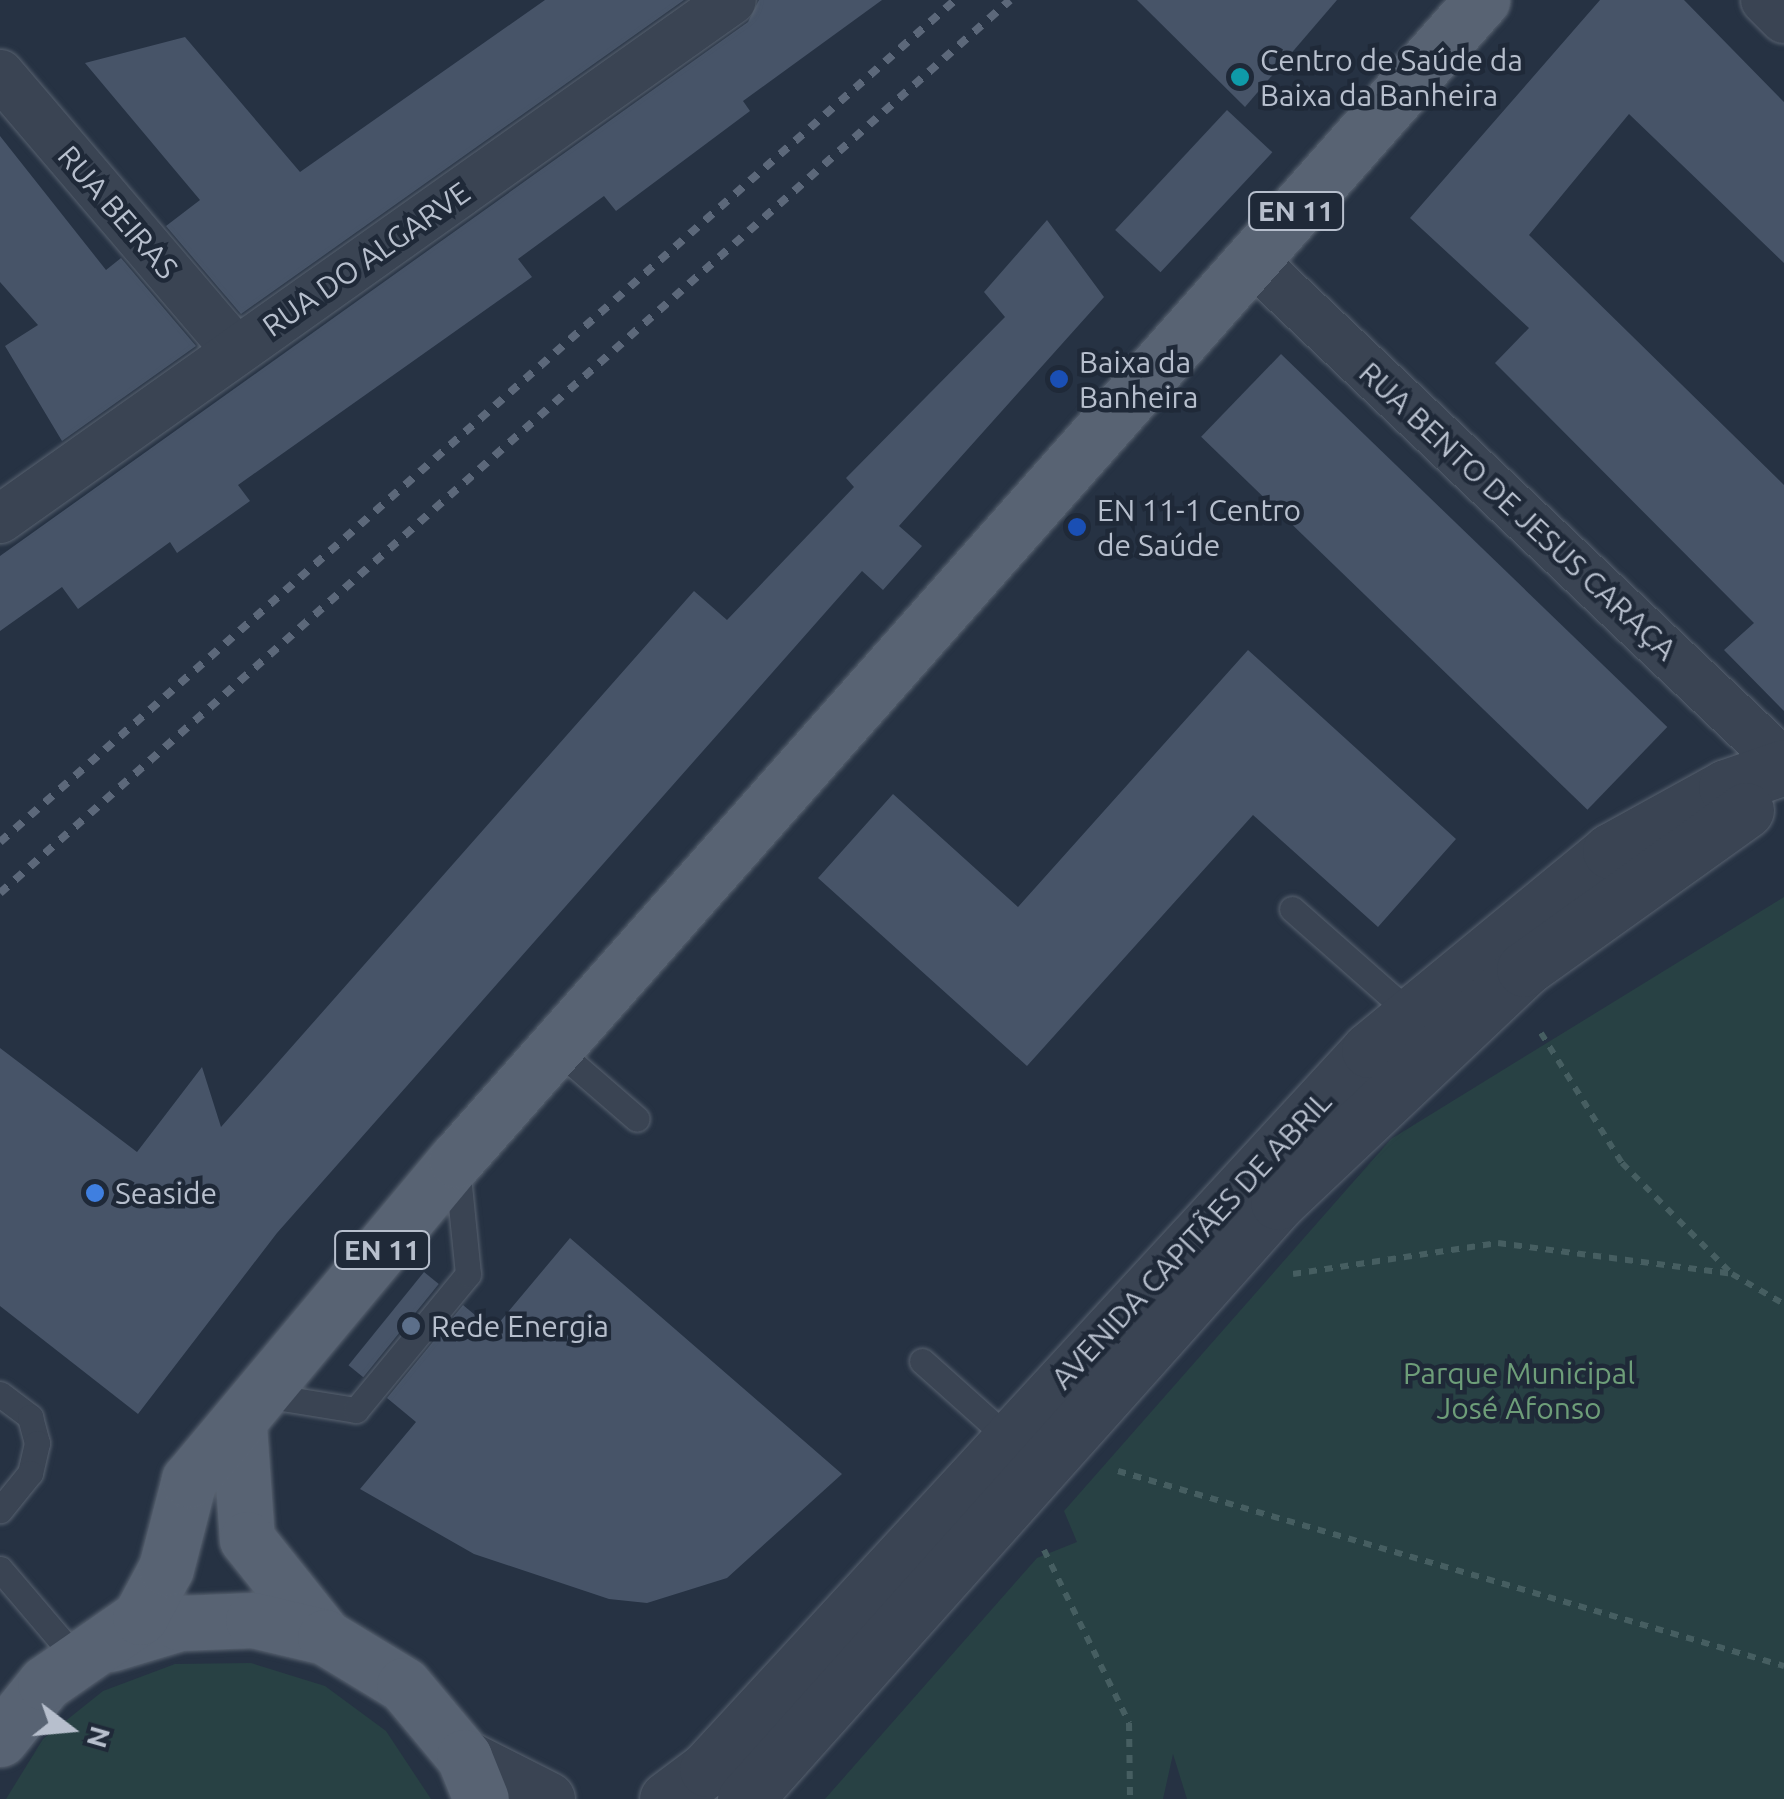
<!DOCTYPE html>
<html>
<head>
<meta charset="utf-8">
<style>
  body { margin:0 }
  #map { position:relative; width:1784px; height:1799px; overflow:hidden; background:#263243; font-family:Ubuntu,sans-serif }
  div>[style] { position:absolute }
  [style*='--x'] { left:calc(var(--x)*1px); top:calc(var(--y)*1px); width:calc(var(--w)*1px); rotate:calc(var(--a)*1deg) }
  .green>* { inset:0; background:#284144 }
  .building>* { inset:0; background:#475468; transform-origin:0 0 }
  .path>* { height:6px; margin-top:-3px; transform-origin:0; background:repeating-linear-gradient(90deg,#465e61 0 8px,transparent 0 16px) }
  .roads { filter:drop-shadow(0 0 2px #586270) drop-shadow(0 0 2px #586270) }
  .service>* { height:25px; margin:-12.5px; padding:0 12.5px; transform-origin:12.5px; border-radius:12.5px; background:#3a4453 }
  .minor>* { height:48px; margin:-24px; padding:0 24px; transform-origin:24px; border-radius:24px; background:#3a4453 }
  .tertiary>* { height:55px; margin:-27.5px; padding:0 27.5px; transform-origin:27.5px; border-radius:27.5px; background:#3a4453 }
  .primary>* { height:55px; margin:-27.5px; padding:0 27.5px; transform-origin:27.5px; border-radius:27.5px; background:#586373 }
  .rail>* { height:8px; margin-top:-4px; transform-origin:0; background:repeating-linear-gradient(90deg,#5c687a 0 10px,transparent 0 20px) }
  .dots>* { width:28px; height:28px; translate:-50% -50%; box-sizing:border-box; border:5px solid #1f2938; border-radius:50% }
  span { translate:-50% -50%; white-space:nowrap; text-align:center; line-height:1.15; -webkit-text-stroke:9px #1f2938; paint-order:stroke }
  .shield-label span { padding:2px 8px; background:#1f2938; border:2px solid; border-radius:8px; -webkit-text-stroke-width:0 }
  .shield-label { font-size:28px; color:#b7bfcd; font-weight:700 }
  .poi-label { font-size:30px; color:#b7bfcd }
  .left { translate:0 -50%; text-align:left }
  .street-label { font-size:30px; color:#b7bfcd }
  .park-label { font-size:30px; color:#6e9e79 }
  .north { position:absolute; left:20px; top:1679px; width:100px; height:100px; -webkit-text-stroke:8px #1f2938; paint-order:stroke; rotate:106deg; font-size:28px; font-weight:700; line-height:40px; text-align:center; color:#b7bfcd }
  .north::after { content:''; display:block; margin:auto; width:35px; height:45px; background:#b7bfcd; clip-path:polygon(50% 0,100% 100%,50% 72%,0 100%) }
</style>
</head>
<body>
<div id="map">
  <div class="green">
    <i style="clip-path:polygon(1784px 897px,1784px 1799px,1187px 1799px,1173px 1754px,1163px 1799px,825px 1799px,1037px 1558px,1077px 1542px,1064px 1511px,1391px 1139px)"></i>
    <i style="clip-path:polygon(251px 1663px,325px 1686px,386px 1731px,431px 1799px,6px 1799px,43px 1739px,103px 1691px,175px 1664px)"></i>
  </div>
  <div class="building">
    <i style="clip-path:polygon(545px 0,684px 0,241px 314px,166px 226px,200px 200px,85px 63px,185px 37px,300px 172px)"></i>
    <i style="clip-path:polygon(759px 0,882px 0,743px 101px,750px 111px,616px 211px,604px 196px,518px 259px,532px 277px,238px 485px,250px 501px,177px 553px,170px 542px,78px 609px,62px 587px,0 631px,0 556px,748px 22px)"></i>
    <i style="clip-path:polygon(1137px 0,1337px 0,1245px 107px)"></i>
    <i style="clip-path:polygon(1600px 0,1684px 0,1784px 102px,1784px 263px,1629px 114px,1529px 235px,1784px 485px,1784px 711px,1724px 650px,1754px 623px,1495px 363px,1529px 328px,1410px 218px)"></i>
    <i style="left:1227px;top:110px;width:62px;height:164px;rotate:43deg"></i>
    <i style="clip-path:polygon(0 136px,106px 270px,121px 258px,196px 346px,62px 441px,5px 346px,38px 325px,0 282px)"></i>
    <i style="clip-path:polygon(1047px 220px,1104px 297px,899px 526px,922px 546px,883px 590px,862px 571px,277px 1233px,138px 1414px,0 1306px,0 1048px,137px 1152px,202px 1067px,221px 1127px,694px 591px,727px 620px,854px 487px,846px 478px,1005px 317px,984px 292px)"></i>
    <i style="left:1281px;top:354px;width:537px;height:115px;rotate:44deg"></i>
    <i style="clip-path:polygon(1248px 650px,1456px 839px,1378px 927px,1253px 815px,1027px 1066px,818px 878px,893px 794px,1018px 907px)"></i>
    <i style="clip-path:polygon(570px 1238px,842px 1474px,727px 1578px,647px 1603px,609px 1599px,474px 1554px,360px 1489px,416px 1422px,387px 1398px,463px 1305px,493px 1330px)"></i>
    <i style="left:424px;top:1272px;width:19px;height:120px;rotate:39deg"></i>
  </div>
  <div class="path">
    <i style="--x:1541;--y:1033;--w:153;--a:58.1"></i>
    <i style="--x:1622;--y:1163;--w:155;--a:45.3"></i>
    <i style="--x:1293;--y:1274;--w:207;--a:-8.6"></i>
    <i style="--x:1498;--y:1243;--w:236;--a:7.5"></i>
    <i style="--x:1732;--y:1274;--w:60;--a:30"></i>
    <i style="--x:1118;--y:1471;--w:694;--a:16.32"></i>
    <i style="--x:1044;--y:1550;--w:193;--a:63.8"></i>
    <i style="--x:1129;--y:1723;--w:76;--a:89.2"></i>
  </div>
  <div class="roads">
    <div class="service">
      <i style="--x:1292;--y:909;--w:157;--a:41.4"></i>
      <i style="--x:555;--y:1048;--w:108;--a:40.9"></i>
      <i style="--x:922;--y:1361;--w:115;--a:41.8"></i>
      <i style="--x:0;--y:1394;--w:38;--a:37"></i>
      <i style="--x:30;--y:1417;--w:27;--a:75"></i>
      <i style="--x:37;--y:1443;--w:31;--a:103"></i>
      <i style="--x:30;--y:1473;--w:48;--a:129"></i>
      <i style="--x:263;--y:1395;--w:94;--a:9.2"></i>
      <i style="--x:356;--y:1410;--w:176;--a:-50.5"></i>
      <i style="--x:468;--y:1274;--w:110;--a:-95.8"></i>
      <i style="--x:0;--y:1569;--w:123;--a:49.6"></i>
    </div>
    <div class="minor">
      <i style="--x:1765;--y:0;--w:27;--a:45"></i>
      <i style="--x:0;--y:74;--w:363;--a:49.5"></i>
      <i style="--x:1252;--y:260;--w:732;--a:43.4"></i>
      <i style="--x:0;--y:519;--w:897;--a:-35.34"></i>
    </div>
    <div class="tertiary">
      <i style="--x:464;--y:1757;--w:93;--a:26.8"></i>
      <i style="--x:667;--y:1799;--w:50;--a:-36.9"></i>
      <i style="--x:707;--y:1769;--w:977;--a:-47.36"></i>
      <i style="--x:1369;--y:1050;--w:313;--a:-39.5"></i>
      <i style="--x:1610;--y:851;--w:132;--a:-28.9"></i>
      <i style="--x:1726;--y:787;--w:61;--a:-19"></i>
      <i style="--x:745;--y:1799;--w:800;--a:-48.24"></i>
      <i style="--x:1278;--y:1202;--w:339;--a:-43.4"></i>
      <i style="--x:1524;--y:969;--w:273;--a:-35.6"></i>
    </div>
    <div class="primary">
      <i style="--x:239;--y:1426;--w:113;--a:86"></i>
      <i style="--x:247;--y:1539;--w:125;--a:51.5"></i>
      <i style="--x:110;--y:1644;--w:73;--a:-16.7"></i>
      <i style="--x:180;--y:1623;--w:73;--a:-2.4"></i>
      <i style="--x:253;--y:1620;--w:74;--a:13.3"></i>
      <i style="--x:325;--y:1637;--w:92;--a:31.3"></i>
      <i style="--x:404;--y:1685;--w:94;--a:50.2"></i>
      <i style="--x:464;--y:1757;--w:45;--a:68"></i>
      <i style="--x:0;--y:1739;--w:72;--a:-51.2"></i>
      <i style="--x:45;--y:1683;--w:116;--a:-34.8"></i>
      <i style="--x:140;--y:1617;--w:55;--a:-62"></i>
      <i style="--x:166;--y:1568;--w:91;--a:-75.4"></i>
      <i style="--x:189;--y:1480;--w:417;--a:-50.2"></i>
      <i style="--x:456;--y:1160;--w:1549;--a:-48.51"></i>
    </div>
  </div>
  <div class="rail">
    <i style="--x:0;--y:842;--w:1273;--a:-41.4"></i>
    <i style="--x:0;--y:893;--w:1348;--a:-41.48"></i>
  </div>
  <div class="dots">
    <i style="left:1240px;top:77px;background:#0f9aa8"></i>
    <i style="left:1059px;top:379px;background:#1a4fb4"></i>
    <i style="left:1077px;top:527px;background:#1a4fb4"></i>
    <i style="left:95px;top:1193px;background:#3f7fe0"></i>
    <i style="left:411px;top:1326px;background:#5c6f8a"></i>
  </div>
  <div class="shield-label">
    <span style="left:1296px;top:211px">EN 11</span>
    <span style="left:382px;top:1250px">EN 11</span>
  </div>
  <div class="poi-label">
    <span class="left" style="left:1260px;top:77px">Centro de Saúde da<br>Baixa da Banheira</span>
    <span class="left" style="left:1079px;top:379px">Baixa da<br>Banheira</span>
    <span class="left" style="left:1097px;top:527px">EN 11-1 Centro<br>de Saúde</span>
    <span class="left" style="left:115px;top:1193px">Seaside</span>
    <span class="left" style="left:431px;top:1326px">Rede Energia</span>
  </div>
  <div class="street-label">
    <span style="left:118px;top:212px;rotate:49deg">RUA BEIRAS</span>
    <span style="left:366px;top:259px;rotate:-35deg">RUA DO ALGARVE</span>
    <span style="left:1518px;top:511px;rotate:43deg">RUA BENTO DE JESUS CARAÇA</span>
    <span style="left:1191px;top:1240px;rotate:-47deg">AVENIDA CAPITÃES DE ABRIL</span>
  </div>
  <div class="park-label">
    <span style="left:1519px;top:1390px">Parque Municipal<br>José Afonso</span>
  </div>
  <div class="north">N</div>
</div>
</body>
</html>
